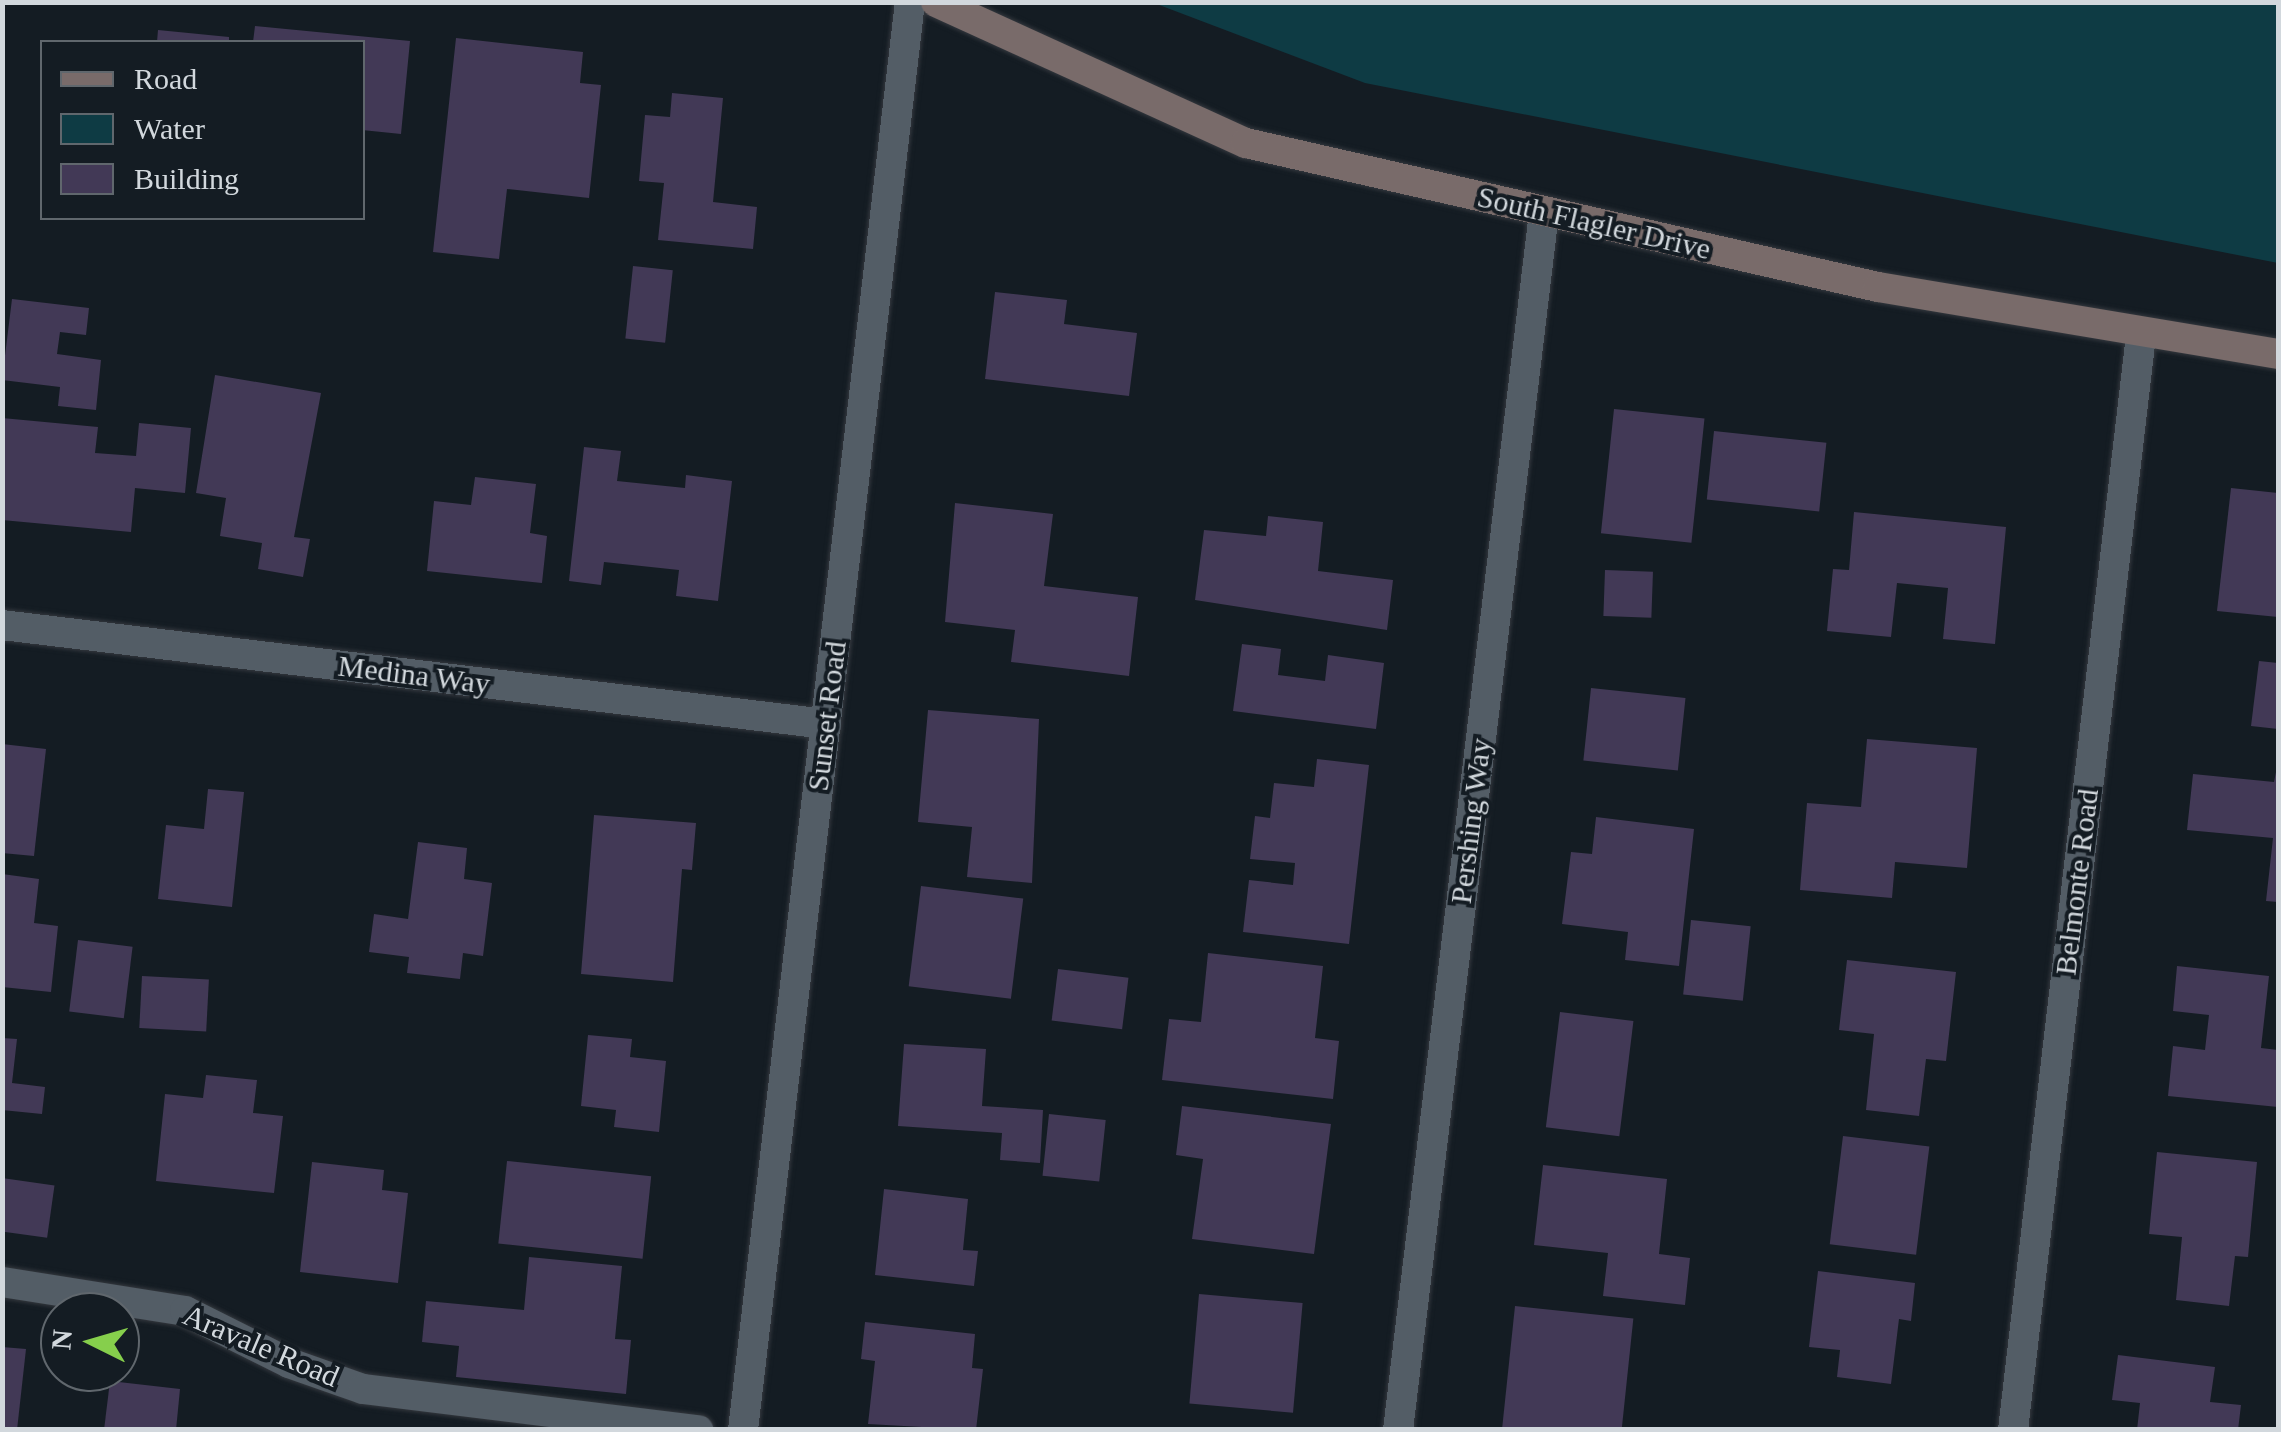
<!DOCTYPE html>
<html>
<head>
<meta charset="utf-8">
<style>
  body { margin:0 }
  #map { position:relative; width:2281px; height:1432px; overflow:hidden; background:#141c23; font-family:Georgia,serif }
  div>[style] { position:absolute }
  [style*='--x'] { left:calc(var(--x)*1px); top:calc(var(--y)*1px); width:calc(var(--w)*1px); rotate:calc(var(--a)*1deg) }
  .water>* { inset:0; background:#0e3b44 }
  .building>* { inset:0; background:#423956; transform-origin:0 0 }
  .roads { filter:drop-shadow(0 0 2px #34383e) drop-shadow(0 0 2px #34383e) }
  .street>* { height:30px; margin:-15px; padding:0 15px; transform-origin:15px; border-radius:15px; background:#535d66 }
  .secondary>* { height:30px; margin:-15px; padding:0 15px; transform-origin:15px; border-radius:15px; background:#796b6a }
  span { translate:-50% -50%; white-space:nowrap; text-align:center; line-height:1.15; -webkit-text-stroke:8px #141c23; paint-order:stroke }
  .street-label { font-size:30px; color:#d2d8dd }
  .frame { position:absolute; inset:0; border:5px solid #d2d8dd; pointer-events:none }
  .legend { position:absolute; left:40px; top:40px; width:325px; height:180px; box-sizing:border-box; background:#141c23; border:2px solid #60676d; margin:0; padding:12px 18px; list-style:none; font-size:30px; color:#d2d8dd }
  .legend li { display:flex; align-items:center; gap:20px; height:50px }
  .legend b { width:50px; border:2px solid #60676d }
  .north { position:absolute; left:40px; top:1292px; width:100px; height:100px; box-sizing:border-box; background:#141c23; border:2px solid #60676d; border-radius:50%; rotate:275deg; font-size:28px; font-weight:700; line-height:40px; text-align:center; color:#d2d8dd }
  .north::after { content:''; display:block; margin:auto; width:35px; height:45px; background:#86cf4c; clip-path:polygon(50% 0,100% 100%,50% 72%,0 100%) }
</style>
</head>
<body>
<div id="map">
  <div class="water">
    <i style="clip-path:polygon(1154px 3px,2278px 3px,2278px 263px,1365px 83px)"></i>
  </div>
  <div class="building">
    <i style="clip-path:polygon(255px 26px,410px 41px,401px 134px,362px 130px,362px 42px,253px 42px)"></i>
    <i style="clip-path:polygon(158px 30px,229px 37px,229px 42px,157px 42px)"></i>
    <i style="clip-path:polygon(456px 38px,583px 52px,580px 83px,601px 85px,589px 198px,507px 189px,499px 259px,433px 252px)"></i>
    <i style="clip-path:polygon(672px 93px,723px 98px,713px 202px,757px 207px,753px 249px,658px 240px,664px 183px,639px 181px,645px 115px,670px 117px)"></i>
    <i style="left:633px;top:266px;width:40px;height:73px;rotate:6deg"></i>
    <i style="clip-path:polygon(995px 292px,1067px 300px,1064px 324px,1137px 333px,1129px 396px,985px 379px)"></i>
    <i style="clip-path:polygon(12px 299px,89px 308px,86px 335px,60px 332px,57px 354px,101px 360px,96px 410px,58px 406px,60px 387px,2px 380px)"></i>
    <i style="clip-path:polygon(215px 375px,321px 393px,294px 537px,310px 539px,303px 577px,258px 569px,262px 543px,220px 536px,226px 498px,196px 493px)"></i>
    <i style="left:1614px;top:409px;width:91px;height:125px;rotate:6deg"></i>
    <i style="clip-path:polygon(2px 418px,98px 427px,95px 453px,136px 456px,139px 423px,191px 428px,185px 493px,135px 488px,131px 532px,2px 520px)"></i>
    <i style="left:1714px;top:431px;width:113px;height:69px;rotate:6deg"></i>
    <i style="clip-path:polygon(584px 447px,621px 451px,617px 481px,685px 488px,686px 475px,732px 481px,718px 601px,676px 596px,679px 570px,604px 562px,601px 585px,569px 581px)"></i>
    <i style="clip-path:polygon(475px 477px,536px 484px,530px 533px,547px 536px,542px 583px,427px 571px,434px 501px,471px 505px)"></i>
    <i style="clip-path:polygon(2231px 488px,2278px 493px,2278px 617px,2217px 611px)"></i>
    <i style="clip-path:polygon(955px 503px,1053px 514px,1044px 586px,1138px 597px,1129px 676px,1011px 662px,1015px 630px,945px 622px)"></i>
    <i style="clip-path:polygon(1854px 512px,2006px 527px,1995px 644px,1943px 639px,1948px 588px,1897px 583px,1891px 637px,1827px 631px,1833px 569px,1849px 570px)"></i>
    <i style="clip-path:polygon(1268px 516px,1323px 522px,1318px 571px,1393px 580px,1387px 630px,1195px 600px,1204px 530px,1266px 536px)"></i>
    <i style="left:1605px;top:570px;width:48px;height:46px;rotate:2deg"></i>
    <i style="clip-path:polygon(1242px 644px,1281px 649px,1278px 675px,1325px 681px,1328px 655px,1384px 663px,1376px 729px,1233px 711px)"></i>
    <i style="clip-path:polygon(2259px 661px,2278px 663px,2278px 729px,2251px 726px)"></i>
    <i style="left:1591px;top:688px;width:95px;height:73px;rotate:6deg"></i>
    <i style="clip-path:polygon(928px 710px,1039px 719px,1032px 883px,967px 877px,972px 827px,918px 822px)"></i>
    <i style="clip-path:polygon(1867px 739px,1977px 748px,1967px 868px,1895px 862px,1892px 898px,1800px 890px,1807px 803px,1861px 807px)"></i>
    <i style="clip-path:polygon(2px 744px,46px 749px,34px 856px,2px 853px)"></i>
    <i style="clip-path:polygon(1317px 759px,1369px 765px,1349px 944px,1243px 932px,1249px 880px,1293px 885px,1295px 863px,1250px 859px,1255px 816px,1270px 818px,1274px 783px,1314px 787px)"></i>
    <i style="clip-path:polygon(2278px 762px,2278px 902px,2266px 901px,2273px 838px,2187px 830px,2193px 774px,2274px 782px)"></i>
    <i style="clip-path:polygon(208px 789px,244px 792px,232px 907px,158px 899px,166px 825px,204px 829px)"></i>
    <i style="clip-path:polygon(594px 815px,696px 823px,692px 870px,682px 869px,673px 982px,581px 974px)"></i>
    <i style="clip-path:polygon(1596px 817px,1694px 829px,1679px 966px,1625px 960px,1628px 932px,1562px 924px,1571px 852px,1592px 854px)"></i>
    <i style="clip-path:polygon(418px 842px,467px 848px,464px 879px,492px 883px,483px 956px,463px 953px,460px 979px,407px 973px,409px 957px,369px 952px,374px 914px,408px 919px)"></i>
    <i style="clip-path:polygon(2px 874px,39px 879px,34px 923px,58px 926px,51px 992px,2px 987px)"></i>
    <i style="left:921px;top:886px;width:103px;height:101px;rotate:7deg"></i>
    <i style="left:1691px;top:920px;width:60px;height:75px;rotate:6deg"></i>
    <i style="left:78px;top:940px;width:55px;height:72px;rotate:7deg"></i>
    <i style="clip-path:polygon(1208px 953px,1323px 966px,1315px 1038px,1339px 1041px,1333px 1099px,1162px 1080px,1169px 1019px,1201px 1022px)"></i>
    <i style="clip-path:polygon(1847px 960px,1956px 972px,1946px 1061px,1926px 1059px,1919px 1116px,1866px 1110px,1874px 1034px,1839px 1030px)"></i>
    <i style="clip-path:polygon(2177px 966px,2269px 976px,2261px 1048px,2278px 1050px,2278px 1107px,2168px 1096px,2173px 1046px,2205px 1050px,2209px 1015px,2173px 1011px)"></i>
    <i style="left:1058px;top:969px;width:71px;height:52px;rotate:7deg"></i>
    <i style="left:142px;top:976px;width:67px;height:52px;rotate:3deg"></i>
    <i style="left:1560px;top:1012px;width:74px;height:116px;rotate:7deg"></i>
    <i style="clip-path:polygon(588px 1035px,632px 1039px,630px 1057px,666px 1061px,659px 1132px,614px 1127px,616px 1110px,581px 1106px)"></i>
    <i style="clip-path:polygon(2px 1038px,17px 1039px,12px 1083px,45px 1087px,42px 1114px,2px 1110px)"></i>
    <i style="clip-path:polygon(904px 1044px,986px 1049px,982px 1106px,1043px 1110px,1040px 1163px,1000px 1160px,1002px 1133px,898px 1126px)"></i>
    <i style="clip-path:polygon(206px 1075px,257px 1080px,253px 1113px,283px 1116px,274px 1193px,156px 1181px,165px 1094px,203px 1098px)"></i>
    <i style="clip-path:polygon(1182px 1106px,1331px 1124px,1314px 1254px,1192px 1239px,1203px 1159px,1176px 1155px)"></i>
    <i style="left:1049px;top:1114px;width:57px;height:62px;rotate:6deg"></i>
    <i style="left:1843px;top:1136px;width:87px;height:109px;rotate:7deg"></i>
    <i style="clip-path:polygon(2157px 1152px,2257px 1162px,2248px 1257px,2235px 1256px,2229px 1306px,2176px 1300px,2182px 1237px,2149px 1234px)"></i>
    <i style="left:507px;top:1161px;width:145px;height:83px;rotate:6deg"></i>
    <i style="clip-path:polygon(312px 1162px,384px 1170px,382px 1190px,408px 1193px,398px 1283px,300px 1272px)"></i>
    <i style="clip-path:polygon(1543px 1165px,1667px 1179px,1659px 1254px,1690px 1258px,1685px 1305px,1603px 1296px,1608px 1253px,1534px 1245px)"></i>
    <i style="left:2px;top:1178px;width:53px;height:53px;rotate:8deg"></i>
    <i style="clip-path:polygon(884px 1189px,968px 1199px,963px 1250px,978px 1251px,974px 1286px,875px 1275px)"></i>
    <i style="clip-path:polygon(529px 1257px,622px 1266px,615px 1339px,631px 1340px,626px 1394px,456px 1377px,459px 1346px,422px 1342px,426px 1301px,524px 1310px)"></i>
    <i style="clip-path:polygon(1818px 1271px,1915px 1283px,1911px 1321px,1899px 1319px,1891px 1384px,1837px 1377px,1840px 1350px,1809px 1347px)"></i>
    <i style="left:1199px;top:1294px;width:104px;height:110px;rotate:5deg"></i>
    <i style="left:1515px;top:1306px;width:119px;height:125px;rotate:6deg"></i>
    <i style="clip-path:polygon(865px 1322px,975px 1334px,972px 1368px,983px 1369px,976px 1430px,868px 1424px,875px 1361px,861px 1359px)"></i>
    <i style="clip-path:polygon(2px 1347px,26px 1349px,17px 1430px,2px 1430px)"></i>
    <i style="clip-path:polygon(2118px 1355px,2215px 1367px,2210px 1402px,2241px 1405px,2238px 1430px,2137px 1430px,2140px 1403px,2112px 1400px)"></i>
    <i style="clip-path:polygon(110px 1381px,180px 1389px,176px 1430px,104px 1430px)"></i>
  </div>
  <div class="roads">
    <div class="street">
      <i style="--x:2;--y:625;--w:830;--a:6.85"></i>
      <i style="--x:2;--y:1282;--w:185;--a:9"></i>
      <i style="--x:185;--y:1311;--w:116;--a:26.6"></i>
      <i style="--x:289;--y:1363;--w:78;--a:19.4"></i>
      <i style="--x:363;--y:1389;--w:338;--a:7"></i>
      <i style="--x:743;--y:1430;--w:1438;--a:-83.33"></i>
      <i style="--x:1398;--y:1430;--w:1227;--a:-83.16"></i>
      <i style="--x:2013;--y:1430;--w:1102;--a:-83.33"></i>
    </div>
    <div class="secondary">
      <i style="--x:936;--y:2;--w:341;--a:24.5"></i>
      <i style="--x:1246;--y:143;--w:648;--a:12.84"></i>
      <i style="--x:1878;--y:287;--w:406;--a:9.5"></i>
    </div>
  </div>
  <div class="street-label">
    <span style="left:1594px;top:223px;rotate:13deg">South Flagler Drive</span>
    <span style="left:414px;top:675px;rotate:7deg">Medina Way</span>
    <span style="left:827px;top:716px;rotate:-83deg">Sunset Road</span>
    <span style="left:1471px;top:821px;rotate:-83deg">Pershing Way</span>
    <span style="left:2077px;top:882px;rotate:-83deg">Belmonte Road</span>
    <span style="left:261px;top:1346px;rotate:23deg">Aravale Road</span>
  </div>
  <div class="frame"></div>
  <ul class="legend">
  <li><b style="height:12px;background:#796b6a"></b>Road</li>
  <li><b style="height:28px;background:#0e3b44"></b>Water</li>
  <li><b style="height:28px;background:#423956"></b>Building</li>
  </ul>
  <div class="north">N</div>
</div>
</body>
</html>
